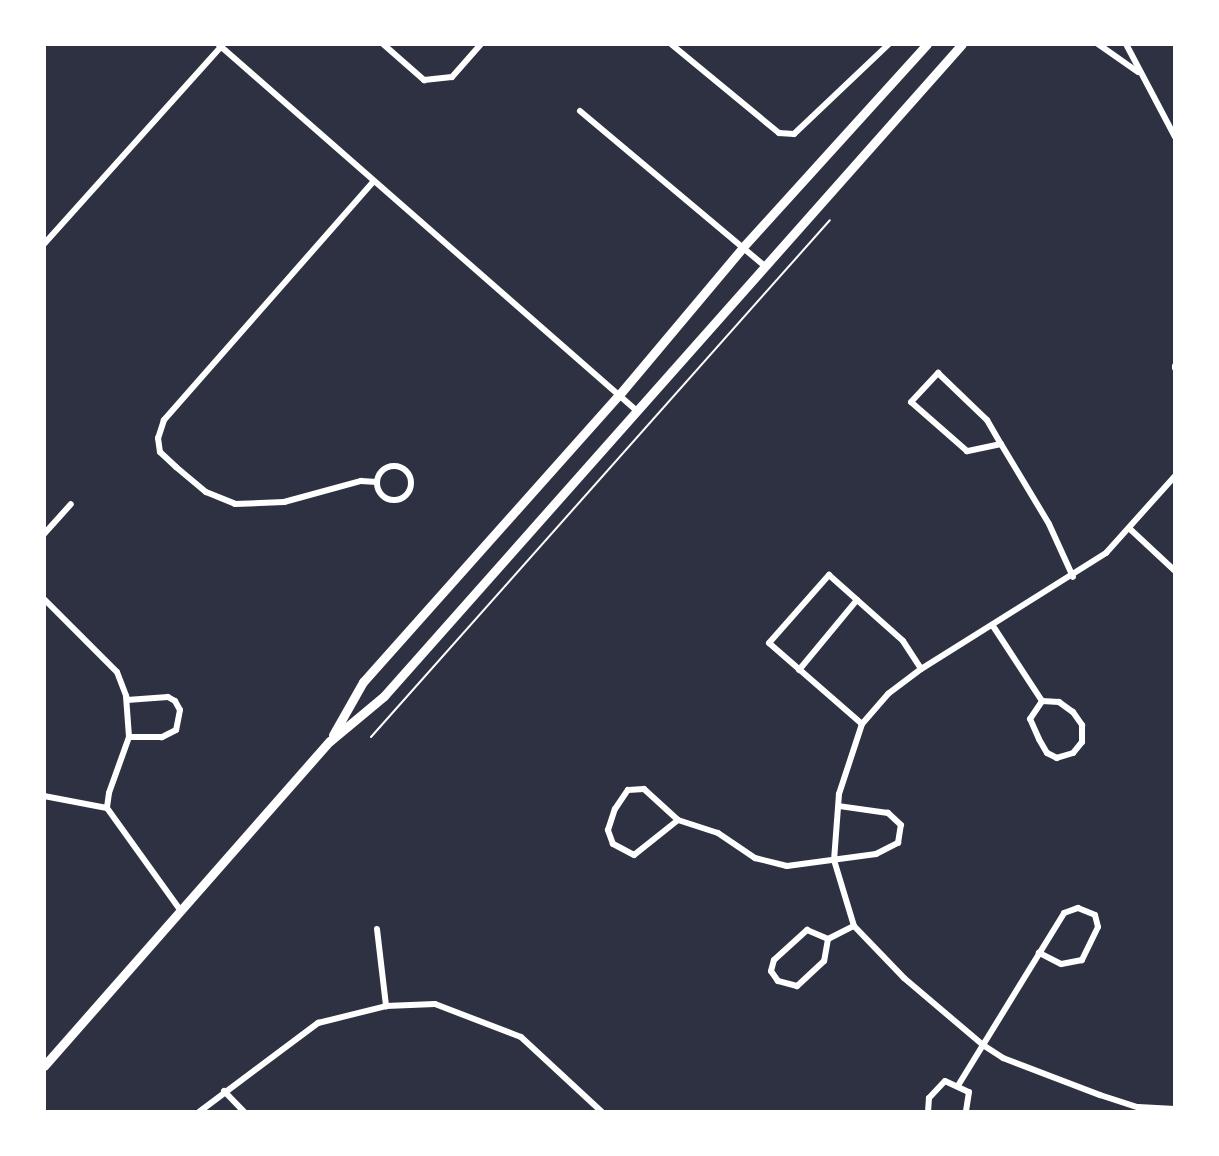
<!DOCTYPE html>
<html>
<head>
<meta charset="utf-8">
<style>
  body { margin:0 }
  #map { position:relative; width:1219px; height:1156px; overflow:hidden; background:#2d3142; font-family:"Titillium Web",sans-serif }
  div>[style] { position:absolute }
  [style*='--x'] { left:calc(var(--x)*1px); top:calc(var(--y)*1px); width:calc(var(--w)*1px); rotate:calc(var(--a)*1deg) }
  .path>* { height:2px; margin:-1px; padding:0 1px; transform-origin:1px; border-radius:1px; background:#fff }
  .minor>* { height:6px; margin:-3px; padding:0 3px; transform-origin:3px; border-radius:3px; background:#fff }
  .minor>.ring { margin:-3px; padding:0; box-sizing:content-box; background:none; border:6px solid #fff; border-radius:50% }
  .primary>* { height:9px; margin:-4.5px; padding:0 4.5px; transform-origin:4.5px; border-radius:4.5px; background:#fff }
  span { translate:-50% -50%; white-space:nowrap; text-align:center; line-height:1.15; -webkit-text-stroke:7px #fff; paint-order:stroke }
  .frame { position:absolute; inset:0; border:46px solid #fff; pointer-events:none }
</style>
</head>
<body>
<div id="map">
  <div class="path">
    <i style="--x:371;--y:737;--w:691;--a:-48.4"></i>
  </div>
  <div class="minor">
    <i style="--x:218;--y:44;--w:557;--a:41.21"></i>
    <i style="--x:383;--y:44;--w:55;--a:41.3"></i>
    <i style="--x:424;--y:80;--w:28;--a:-6"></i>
    <i style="--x:452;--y:77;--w:44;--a:-48.7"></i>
    <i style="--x:671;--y:44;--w:140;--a:39.5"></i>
    <i style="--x:779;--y:133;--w:15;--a:4"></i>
    <i style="--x:794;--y:134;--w:131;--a:-43.5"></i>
    <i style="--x:1098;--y:44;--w:49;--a:35"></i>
    <i style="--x:1126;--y:44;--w:105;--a:62.2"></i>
    <i style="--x:580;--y:111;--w:241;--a:40"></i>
    <i style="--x:373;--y:182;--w:317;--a:131.3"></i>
    <i style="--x:164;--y:420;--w:19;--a:108"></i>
    <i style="--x:158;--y:438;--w:14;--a:82"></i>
    <i style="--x:160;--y:452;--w:22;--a:43"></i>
    <i style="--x:176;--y:467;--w:39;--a:40"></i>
    <i style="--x:206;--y:492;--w:31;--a:22"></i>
    <i style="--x:235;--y:504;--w:49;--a:-2.3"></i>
    <i style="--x:284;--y:502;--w:80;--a:-15.3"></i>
    <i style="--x:361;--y:481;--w:16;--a:4"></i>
    <i style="--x:44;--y:244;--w:265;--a:-48.1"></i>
    <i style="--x:1175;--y:366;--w:2;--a:90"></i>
    <i style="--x:1001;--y:444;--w:35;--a:168"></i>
    <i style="--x:967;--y:451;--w:74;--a:-138.8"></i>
    <i style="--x:911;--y:402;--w:40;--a:-47"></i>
    <i style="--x:938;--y:373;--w:68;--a:43.8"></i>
    <i style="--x:987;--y:420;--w:28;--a:60"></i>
    <i style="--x:1001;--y:444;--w:93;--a:59"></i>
    <i style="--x:1049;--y:524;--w:58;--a:65.6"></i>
    <i class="ring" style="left:377px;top:466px;width:28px;height:28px"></i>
    <i style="--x:1175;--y:476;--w:103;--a:131.9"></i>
    <i style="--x:1106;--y:553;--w:218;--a:147.9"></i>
    <i style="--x:921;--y:669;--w:41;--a:142.9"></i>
    <i style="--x:888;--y:694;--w:40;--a:131"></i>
    <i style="--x:862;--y:724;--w:74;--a:108.2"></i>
    <i style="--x:839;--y:794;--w:66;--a:94.3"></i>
    <i style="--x:834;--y:860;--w:69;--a:73.1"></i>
    <i style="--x:854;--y:926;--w:72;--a:46.1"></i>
    <i style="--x:904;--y:978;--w:104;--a:40.3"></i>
    <i style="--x:983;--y:1045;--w:24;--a:33"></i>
    <i style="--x:1003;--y:1058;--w:104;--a:20.9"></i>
    <i style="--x:1100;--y:1095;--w:40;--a:18"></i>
    <i style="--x:1138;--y:1107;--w:37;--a:3"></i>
    <i style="--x:1130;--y:529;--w:62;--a:43"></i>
    <i style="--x:44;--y:534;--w:40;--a:-48"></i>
    <i style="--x:44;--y:599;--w:103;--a:45"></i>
    <i style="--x:117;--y:672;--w:26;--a:69"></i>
    <i style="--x:126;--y:696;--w:41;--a:85.8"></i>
    <i style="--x:129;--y:737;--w:59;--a:109.7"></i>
    <i style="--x:109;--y:793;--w:15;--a:98"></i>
    <i style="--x:107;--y:808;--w:127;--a:54.3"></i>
    <i style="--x:993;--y:626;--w:90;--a:56.8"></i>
    <i style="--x:799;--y:670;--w:91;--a:-50.4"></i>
    <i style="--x:127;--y:700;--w:41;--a:-4.2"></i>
    <i style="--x:168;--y:697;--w:8;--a:30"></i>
    <i style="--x:175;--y:701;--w:10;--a:61"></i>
    <i style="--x:180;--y:710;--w:20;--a:101"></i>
    <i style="--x:176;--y:730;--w:16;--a:153"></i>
    <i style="--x:162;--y:737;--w:33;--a:180"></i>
    <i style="--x:1042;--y:701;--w:17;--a:3"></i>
    <i style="--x:1059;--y:702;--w:17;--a:36"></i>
    <i style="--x:1073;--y:712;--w:16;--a:55"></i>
    <i style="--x:1082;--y:725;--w:17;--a:90"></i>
    <i style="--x:1082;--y:742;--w:14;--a:129"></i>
    <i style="--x:1073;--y:753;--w:17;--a:163"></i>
    <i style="--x:1057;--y:758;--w:11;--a:-153"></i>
    <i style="--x:1047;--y:753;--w:16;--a:-120"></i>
    <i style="--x:1039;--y:739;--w:22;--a:-114"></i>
    <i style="--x:1030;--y:719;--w:22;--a:-56"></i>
    <i style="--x:862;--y:724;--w:123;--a:-138.9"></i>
    <i style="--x:769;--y:643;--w:91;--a:-48.6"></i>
    <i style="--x:829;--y:575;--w:99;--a:41.7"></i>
    <i style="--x:903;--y:641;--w:33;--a:57"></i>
    <i style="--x:44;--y:796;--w:64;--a:10.8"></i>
    <i style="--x:678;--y:820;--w:56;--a:141.5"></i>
    <i style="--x:634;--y:855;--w:24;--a:-152"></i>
    <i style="--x:613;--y:844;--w:15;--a:-110"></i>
    <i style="--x:608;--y:830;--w:22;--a:-72"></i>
    <i style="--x:615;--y:809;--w:23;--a:-56"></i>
    <i style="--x:628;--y:790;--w:16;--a:-4"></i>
    <i style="--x:644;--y:789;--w:46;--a:42.4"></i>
    <i style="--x:678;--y:820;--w:42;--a:18"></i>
    <i style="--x:718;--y:833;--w:45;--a:34"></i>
    <i style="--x:755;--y:858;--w:33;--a:14"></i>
    <i style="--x:787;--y:866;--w:90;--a:-7.7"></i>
    <i style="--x:876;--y:854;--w:25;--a:-27"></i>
    <i style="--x:898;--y:843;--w:18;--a:-81"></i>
    <i style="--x:901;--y:825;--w:18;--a:-137"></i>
    <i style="--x:888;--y:813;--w:49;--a:-171.9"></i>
    <i style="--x:377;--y:929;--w:78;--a:83.3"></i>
    <i style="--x:807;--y:930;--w:23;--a:23"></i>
    <i style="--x:828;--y:939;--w:22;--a:100"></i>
    <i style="--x:824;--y:961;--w:37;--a:137"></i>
    <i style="--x:797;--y:986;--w:20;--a:-165"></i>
    <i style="--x:778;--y:981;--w:12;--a:-125"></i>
    <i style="--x:771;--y:971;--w:11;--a:-75"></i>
    <i style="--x:774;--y:960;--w:45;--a:-42.3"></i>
    <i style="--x:828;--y:939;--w:29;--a:-27"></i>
    <i style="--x:959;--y:1084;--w:201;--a:-58.4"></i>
    <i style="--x:1064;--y:913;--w:15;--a:-20"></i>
    <i style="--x:1078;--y:908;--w:18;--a:22"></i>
    <i style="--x:1095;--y:915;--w:12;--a:76"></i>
    <i style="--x:1098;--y:927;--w:37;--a:116"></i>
    <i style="--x:1082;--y:960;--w:21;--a:169"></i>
    <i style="--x:1061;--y:964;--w:25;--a:-153"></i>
    <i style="--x:224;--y:1091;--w:29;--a:46"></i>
    <i style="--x:199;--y:1112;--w:149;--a:-36.8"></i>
    <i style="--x:318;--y:1023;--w:70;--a:-14"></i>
    <i style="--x:386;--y:1006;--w:49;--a:-2.3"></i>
    <i style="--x:435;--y:1004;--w:92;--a:21"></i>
    <i style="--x:521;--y:1037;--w:110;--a:42.8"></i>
    <i style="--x:928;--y:1112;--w:14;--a:-86"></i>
    <i style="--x:929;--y:1098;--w:23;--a:-47"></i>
    <i style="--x:945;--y:1081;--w:26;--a:25"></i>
    <i style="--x:969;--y:1092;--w:20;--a:99"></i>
  </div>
  <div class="primary">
    <i style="--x:333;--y:735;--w:61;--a:-60.5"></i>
    <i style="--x:363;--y:682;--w:385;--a:-48.3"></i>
    <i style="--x:619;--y:395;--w:193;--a:-50"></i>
    <i style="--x:743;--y:247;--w:274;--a:-47.8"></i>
    <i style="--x:44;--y:1066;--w:433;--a:-48.7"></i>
    <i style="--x:330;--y:741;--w:70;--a:-39.8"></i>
    <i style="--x:384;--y:696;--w:871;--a:-48.44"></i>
  </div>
  <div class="frame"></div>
</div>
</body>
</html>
